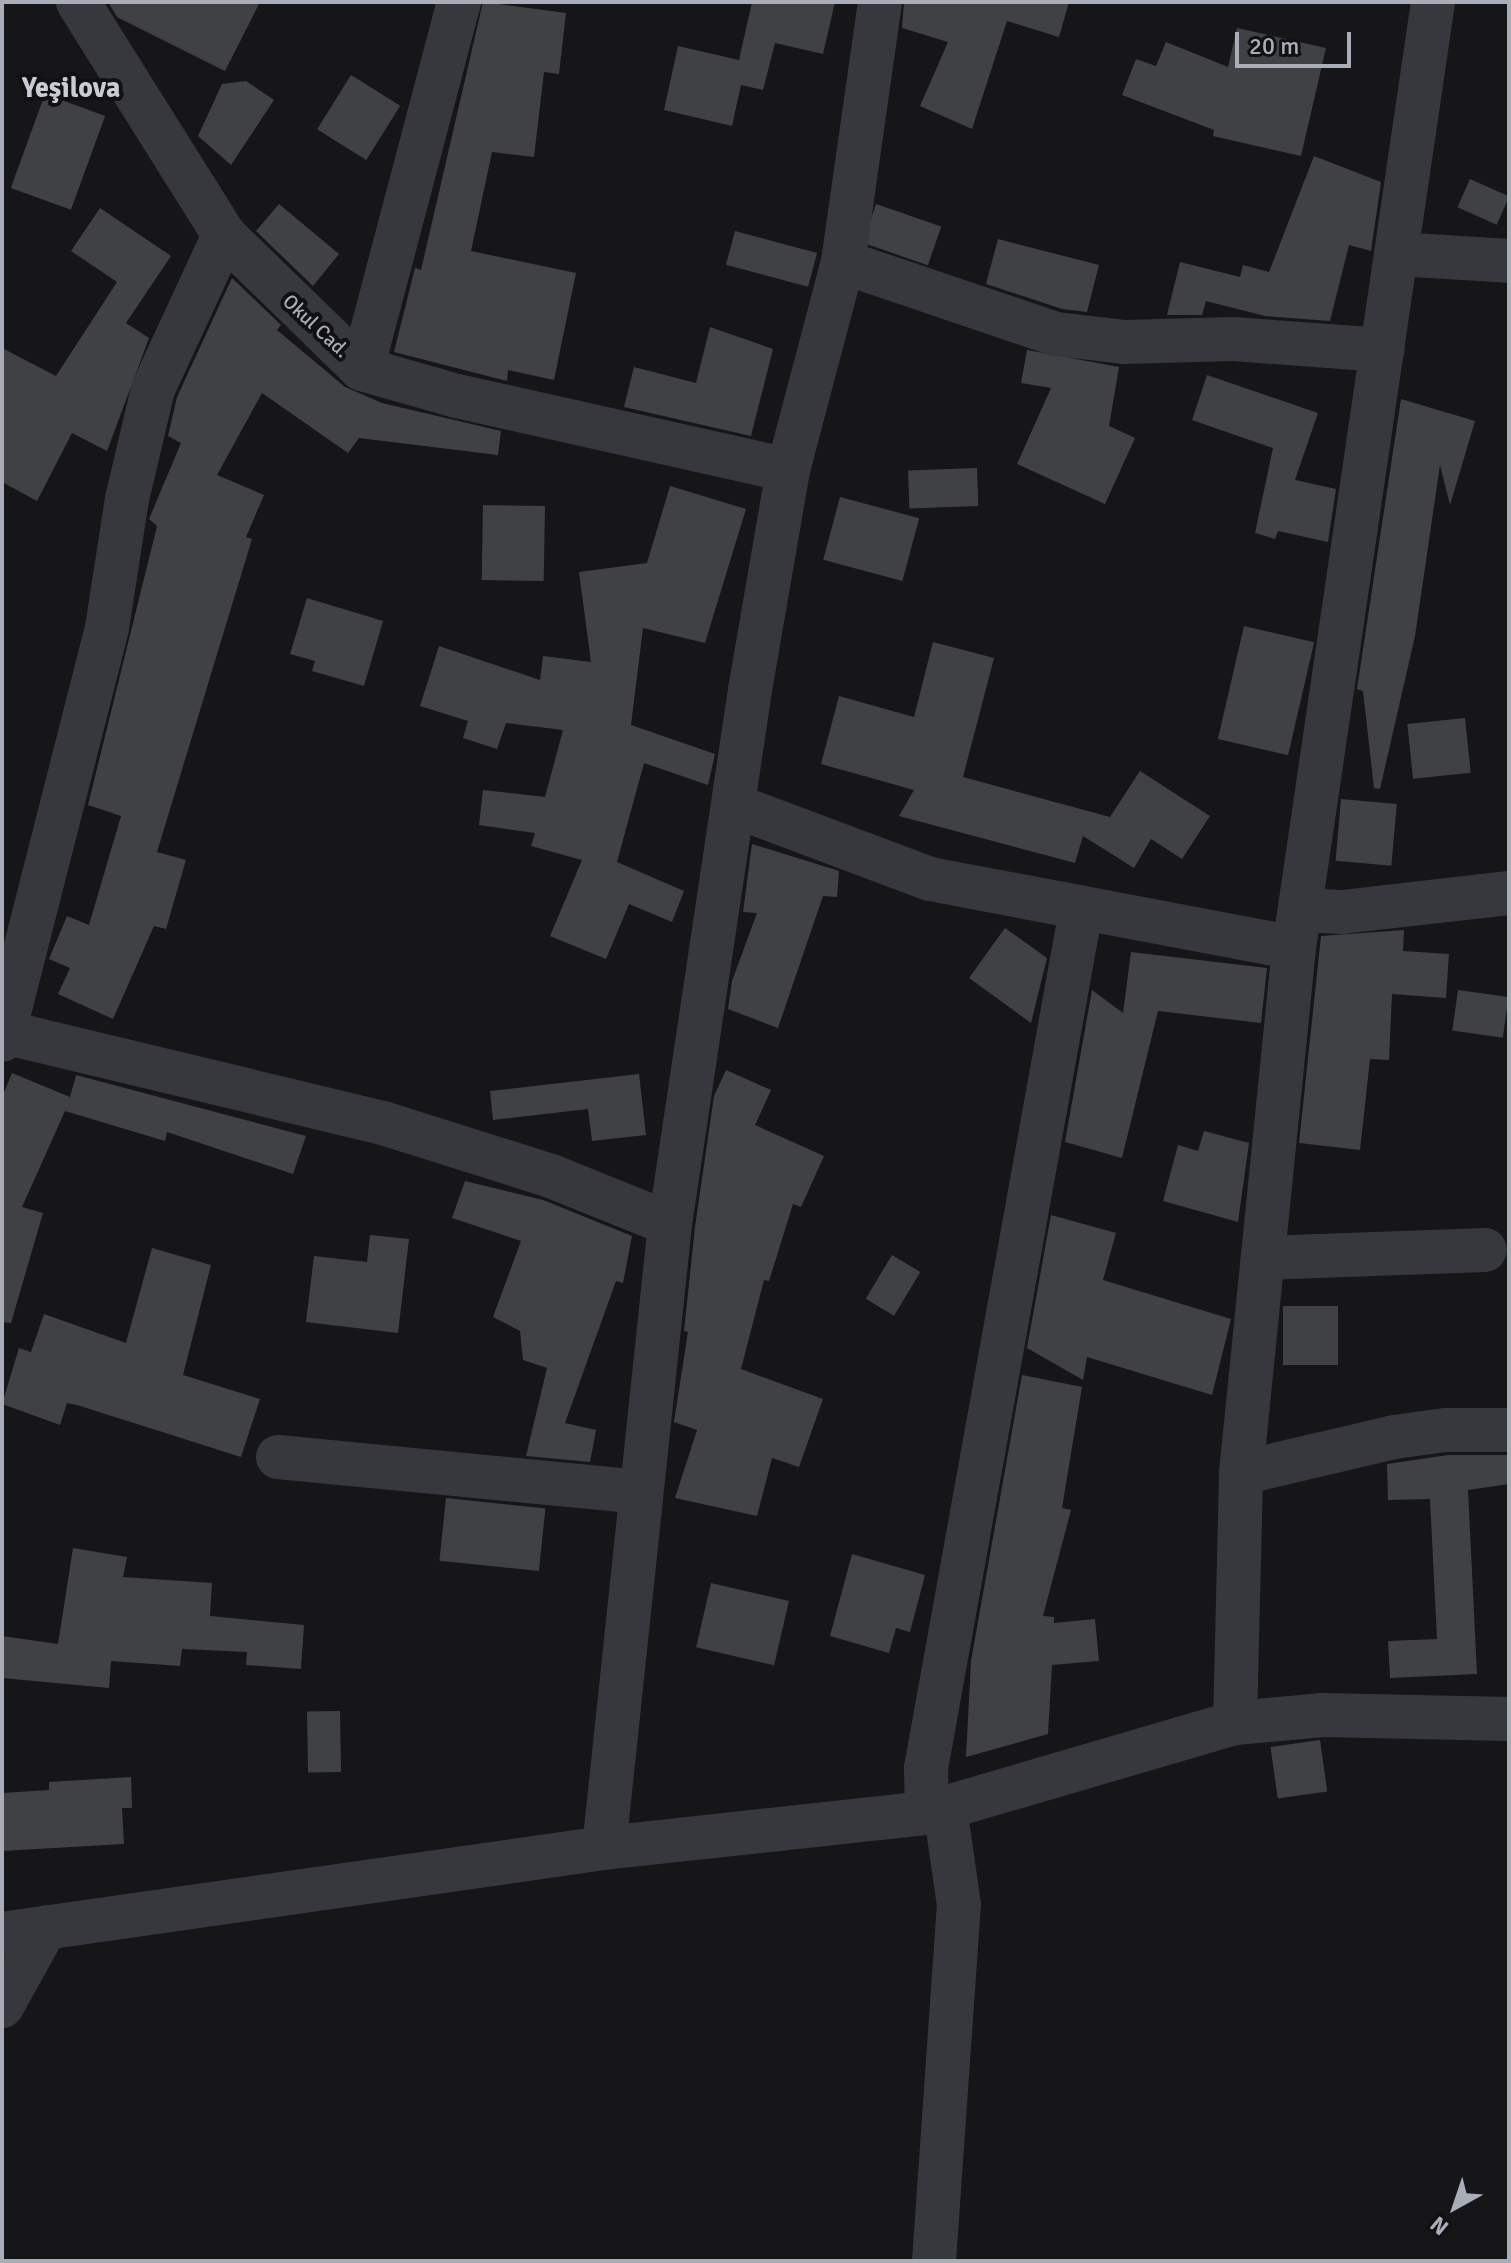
<!DOCTYPE html>
<html>
<head>
<meta charset="utf-8">
<style>
  body { margin:0 }
  #map { position:relative; width:1511px; height:2263px; overflow:hidden; background:#161618; font-family:Signika,sans-serif }
  div>[style] { position:absolute }
  [style*='--x'] { left:calc(var(--x)*1px); top:calc(var(--y)*1px); width:calc(var(--w)*1px); rotate:calc(var(--a)*1deg) }
  .building>* { inset:0; background:#404145; transform-origin:0 0 }
  .minor>* { height:44px; margin:-22px; padding:0 22px; transform-origin:22px; border-radius:22px; background:#37383d }
  span { translate:-50% -50%; white-space:nowrap; text-align:center; line-height:1.15; -webkit-text-stroke:8px #111113; paint-order:stroke }
  .street-label { font-size:20px; color:#a8adb8 }
  .district-label { font-size:28px; color:#c9ccd4; font-weight:700 }
  .frame { position:absolute; inset:0; border:4px solid #a8adb8; pointer-events:none }
  .north { position:absolute; left:1415px; top:2167px; width:80px; height:80px; -webkit-text-stroke:6px #111113; paint-order:stroke; rotate:220deg; font-size:22px; font-weight:700; line-height:32px; text-align:center; color:#a8adb8 }
  .north::after { content:''; display:block; margin:auto; width:28px; height:36px; background:#a8adb8; clip-path:polygon(50% 0,100% 100%,50% 72%,0 100%) }
  .scale { position:absolute; left:1235px; top:32px; width:116px; height:36px; box-sizing:border-box; border:4px solid #a8adb8; border-top:0; padding-left:10px; font-size:24px; line-height:28px; white-space:nowrap; color:#a8adb8; -webkit-text-stroke:6px #111113; paint-order:stroke }
</style>
</head>
<body>
<div id="map">
  <div class="building">
    <i style="clip-path:polygon(108px 2px,260px 2px,225px 71px,117px 17px)"></i>
    <i style="clip-path:polygon(483px 2px,566px 13px,559px 74px,544px 72px,534px 157px,492px 152px,471px 251px,576px 273px,554px 380px,508px 370px,507px 381px,394px 352px,415px 268px,421px 270px)"></i>
    <i style="clip-path:polygon(752px 2px,835px 2px,823px 54px,775px 43px,763px 90px,741px 85px,732px 126px,664px 110px,678px 46px,739px 60px)"></i>
    <i style="clip-path:polygon(904px 2px,1069px 2px,1059px 37px,1007px 21px,972px 129px,920px 106px,948px 42px,902px 28px)"></i>
    <i style="clip-path:polygon(1237px 28px,1326px 48px,1301px 156px,1213px 136px,1214px 130px,1122px 95px,1136px 59px,1156px 66px,1166px 42px,1228px 67px)"></i>
    <i style="left:351px;top:75px;width:58px;height:64px;rotate:32deg"></i>
    <i style="clip-path:polygon(246px 81px,274px 100px,231px 165px,198px 136px,222px 84px)"></i>
    <i style="left:45px;top:94px;width:64px;height:100px;rotate:20deg"></i>
    <i style="clip-path:polygon(1314px 156px,1381px 182px,1371px 251px,1349px 245px,1330px 321px,1265px 316px,1206px 301px,1202px 315px,1167px 315px,1180px 262px,1240px 277px,1243px 265px,1269px 272px)"></i>
    <i style="left:1470px;top:179px;width:43px;height:31px;rotate:24deg"></i>
    <i style="clip-path:polygon(279px 204px,339px 254px,313px 286px,256px 231px)"></i>
    <i style="left:876px;top:204px;width:69px;height:41px;rotate:19deg"></i>
    <i style="clip-path:polygon(100px 208px,171px 256px,126px 323px,149px 338px,107px 451px,72px 433px,37px 501px,2px 482px,2px 348px,56px 376px,117px 282px,71px 251px)"></i>
    <i style="left:735px;top:231px;width:85px;height:35px;rotate:15deg"></i>
    <i style="clip-path:polygon(998px 239px,1099px 265px,1087px 312px,1062px 309px,986px 284px)"></i>
    <i style="clip-path:polygon(232px 278px,281px 325px,277px 330px,345px 387px,382px 403px,501px 431px,498px 455px,359px 438px,348px 453px,262px 393px,217px 475px,264px 495px,246px 537px,252px 539px,157px 852px,186px 860px,166px 929px,154px 926px,113px 1019px,58px 994px,70px 968px,49px 959px,67px 916px,89px 925px,121px 816px,88px 805px,157px 526px,149px 519px,181px 443px,168px 436px,177px 397px)"></i>
    <i style="clip-path:polygon(710px 327px,773px 349px,751px 436px,624px 407px,634px 367px,696px 383px)"></i>
    <i style="clip-path:polygon(1027px 350px,1119px 367px,1109px 426px,1135px 438px,1105px 504px,1017px 464px,1051px 388px,1021px 383px)"></i>
    <i style="clip-path:polygon(1207px 375px,1318px 413px,1295px 480px,1336px 489px,1328px 542px,1278px 531px,1275px 539px,1255px 533px,1273px 448px,1192px 420px)"></i>
    <i style="clip-path:polygon(1401px 399px,1475px 421px,1450px 505px,1440px 465px,1415px 636px,1380px 789px,1374px 788px,1363px 691px,1357px 689px)"></i>
    <i style="left:977px;top:468px;width:38px;height:69px;rotate:88deg"></i>
    <i style="clip-path:polygon(670px 486px,746px 509px,705px 643px,643px 628px,631px 725px,715px 754px,708px 785px,644px 763px,617px 862px,684px 891px,672px 922px,629px 904px,606px 959px,550px 936px,582px 860px,531px 846px,535px 833px,479px 825px,483px 790px,545px 797px,563px 730px,506px 723px,497px 749px,463px 738px,468px 721px,420px 706px,439px 646px,540px 680px,543px 656px,591px 662px,579px 572px,647px 563px)"></i>
    <i style="left:840px;top:497px;width:82px;height:65px;rotate:15deg"></i>
    <i style="left:483px;top:505px;width:62px;height:75px;rotate:1deg"></i>
    <i style="clip-path:polygon(307px 598px,383px 621px,364px 686px,312px 671px,315px 661px,290px 654px)"></i>
    <i style="left:1244px;top:626px;width:72px;height:116px;rotate:13deg"></i>
    <i style="clip-path:polygon(933px 642px,994px 658px,963px 777px,1110px 817px,1140px 771px,1210px 816px,1182px 859px,1151px 839px,1134px 868px,1083px 836px,1075px 863px,899px 816px,914px 790px,821px 764px,839px 696px,914px 717px)"></i>
    <i style="left:1465px;top:718px;width:55px;height:58px;rotate:84deg"></i>
    <i style="left:1341px;top:799px;width:56px;height:62px;rotate:5deg"></i>
    <i style="clip-path:polygon(752px 844px,839px 871px,837px 897px,823px 896px,778px 1028px,728px 1009px,732px 981px,757px 913px,743px 912px)"></i>
    <i style="clip-path:polygon(1005px 928px,1047px 958px,1031px 1023px,969px 978px)"></i>
    <i style="clip-path:polygon(1404px 930px,1403px 951px,1449px 954px,1446px 998px,1392px 994px,1389px 1060px,1370px 1059px,1360px 1150px,1299px 1143px,1321px 936px)"></i>
    <i style="clip-path:polygon(1131px 952px,1267px 968px,1261px 1023px,1158px 1011px,1122px 1158px,1065px 1142px,1092px 990px,1123px 1013px)"></i>
    <i style="left:1458px;top:990px;width:51px;height:41px;rotate:8deg"></i>
    <i style="clip-path:polygon(726px 1070px,771px 1090px,755px 1125px,824px 1156px,801px 1207px,793px 1204px,769px 1281px,764px 1280px,741px 1369px,823px 1399px,799px 1467px,772px 1458px,757px 1516px,675px 1498px,697px 1430px,674px 1422px,688px 1332px,684px 1331px,695px 1227px,714px 1096px)"></i>
    <i style="clip-path:polygon(12px 1073px,70px 1097px,76px 1075px,306px 1136px,293px 1174px,167px 1132px,165px 1141px,65px 1111px,22px 1207px,43px 1213px,11px 1323px,2px 1322px,2px 1097px)"></i>
    <i style="clip-path:polygon(639px 1074px,646px 1135px,592px 1141px,588px 1109px,493px 1120px,490px 1091px)"></i>
    <i style="clip-path:polygon(1204px 1131px,1249px 1143px,1238px 1222px,1163px 1201px,1178px 1145px,1198px 1151px)"></i>
    <i style="clip-path:polygon(465px 1181px,543px 1200px,632px 1236px,623px 1283px,616px 1281px,565px 1423px,596px 1430px,590px 1462px,526px 1456px,547px 1368px,523px 1360px,520px 1331px,493px 1317px,521px 1241px,452px 1218px)"></i>
    <i style="clip-path:polygon(1051px 1215px,1116px 1233px,1103px 1280px,1231px 1319px,1212px 1395px,1087px 1357px,1083px 1380px,1027px 1348px)"></i>
    <i style="clip-path:polygon(370px 1235px,409px 1239px,398px 1333px,306px 1322px,314px 1256px,367px 1262px)"></i>
    <i style="clip-path:polygon(152px 1248px,211px 1265px,183px 1375px,260px 1399px,241px 1457px,77px 1405px,67px 1403px,60px 1425px,2px 1404px,19px 1348px,31px 1352px,44px 1314px,126px 1343px)"></i>
    <i style="left:892px;top:1255px;width:33px;height:51px;rotate:31deg"></i>
    <i style="left:1283px;top:1306px;width:55px;height:59px"></i>
    <i style="clip-path:polygon(1022px 1375px,1082px 1387px,1062px 1508px,1071px 1510px,1043px 1616px,1054px 1617px,1054px 1623px,1095px 1619px,1099px 1661px,1052px 1665px,1048px 1734px,966px 1757px,971px 1661px)"></i>
    <i style="clip-path:polygon(1448px 1455px,1509px 1455px,1509px 1484px,1468px 1490px,1477px 1674px,1390px 1678px,1388px 1641px,1437px 1639px,1430px 1499px,1388px 1500px,1387px 1464px)"></i>
    <i style="left:446px;top:1498px;width:100px;height:63px;rotate:6deg"></i>
    <i style="clip-path:polygon(73px 1548px,127px 1557px,123px 1577px,212px 1583px,210px 1616px,304px 1625px,301px 1669px,246px 1665px,247px 1652px,182px 1649px,180px 1666px,111px 1661px,109px 1688px,2px 1678px,2px 1636px,58px 1644px)"></i>
    <i style="clip-path:polygon(852px 1554px,925px 1575px,910px 1632px,896px 1628px,889px 1653px,830px 1636px)"></i>
    <i style="left:711px;top:1583px;width:80px;height:66px;rotate:13deg"></i>
    <i style="left:340px;top:1711px;width:61px;height:33px;rotate:89deg"></i>
    <i style="left:1320px;top:1740px;width:52px;height:50px;rotate:82deg"></i>
    <i style="clip-path:polygon(131px 1777px,132px 1808px,122px 1808px,124px 1844px,2px 1851px,2px 1793px,49px 1790px,49px 1782px)"></i>
  </div>
  <div class="minor">
    <i style="--x:78;--y:2;--w:275;--a:57.9"></i>
    <i style="--x:224;--y:235;--w:192;--a:44.2"></i>
    <i style="--x:362;--y:369;--w:99;--a:15.9"></i>
    <i style="--x:457;--y:396;--w:339;--a:12.6"></i>
    <i style="--x:1396;--y:254;--w:113;--a:3.5"></i>
    <i style="--x:843;--y:262;--w:225;--a:18.7"></i>
    <i style="--x:1056;--y:334;--w:68;--a:6.7"></i>
    <i style="--x:1124;--y:342;--w:109;--a:-1.6"></i>
    <i style="--x:1233;--y:339;--w:150;--a:4.2"></i>
    <i style="--x:362;--y:369;--w:380;--a:-75.2"></i>
    <i style="--x:733;--y:805;--w:210;--a:20.6"></i>
    <i style="--x:930;--y:879;--w:370;--a:10.7"></i>
    <i style="--x:1300;--y:910;--w:42;--a:2.7"></i>
    <i style="--x:1342;--y:912;--w:168;--a:-6.5"></i>
    <i style="--x:4;--y:1032;--w:390;--a:13.5"></i>
    <i style="--x:383;--y:1123;--w:176;--a:17.5"></i>
    <i style="--x:551;--y:1176;--w:128;--a:22"></i>
    <i style="--x:2;--y:1040;--w:425;--a:-75.7"></i>
    <i style="--x:107;--y:628;--w:131;--a:-81.2"></i>
    <i style="--x:127;--y:499;--w:113;--a:-76.7"></i>
    <i style="--x:153;--y:389;--w:170;--a:-65.2"></i>
    <i style="--x:1264;--y:1258;--w:221;--a:-2.1"></i>
    <i style="--x:278;--y:1457;--w:364;--a:5.5"></i>
    <i style="--x:1241;--y:1473;--w:157;--a:-13.2"></i>
    <i style="--x:1394;--y:1437;--w:52;--a:-7.7"></i>
    <i style="--x:1446;--y:1430;--w:61;--a:0"></i>
    <i style="--x:1235;--y:1723;--w:250;--a:-88.6"></i>
    <i style="--x:1241;--y:1473;--w:528;--a:-84.24"></i>
    <i style="--x:1294;--y:948;--w:956;--a:-81.64"></i>
    <i style="--x:927;--y:1813;--w:45;--a:-91.3"></i>
    <i style="--x:926;--y:1768;--w:872;--a:-79.76"></i>
    <i style="--x:604;--y:1848;--w:627;--a:-83.96"></i>
    <i style="--x:670;--y:1224;--w:540;--a:-81.48"></i>
    <i style="--x:750;--y:690;--w:223;--a:-80.2"></i>
    <i style="--x:788;--y:470;--w:215;--a:-75.2"></i>
    <i style="--x:843;--y:262;--w:263;--a:-81.9"></i>
    <i style="--x:2;--y:1934;--w:608;--a:-8.13"></i>
    <i style="--x:604;--y:1848;--w:325;--a:-6.2"></i>
    <i style="--x:927;--y:1813;--w:321;--a:-16.3"></i>
    <i style="--x:1235;--y:1723;--w:88;--a:-5.2"></i>
    <i style="--x:1323;--y:1715;--w:186;--a:1.2"></i>
    <i style="--x:2;--y:2006;--w:90;--a:-60.9"></i>
    <i style="--x:934;--y:2261;--w:357;--a:-86"></i>
    <i style="--x:959;--y:1905;--w:98;--a:-98.2"></i>
  </div>
  <div class="street-label">
    <span style="left:316px;top:326px;rotate:43deg">Okul Cad.</span>
  </div>
  <div class="district-label">
    <span style="left:71px;top:88px">Yeşilova</span>
  </div>
  <div class="frame"></div>
  <div class="north">N</div>
  <div class="scale">20 m</div>
</div>
</body>
</html>
